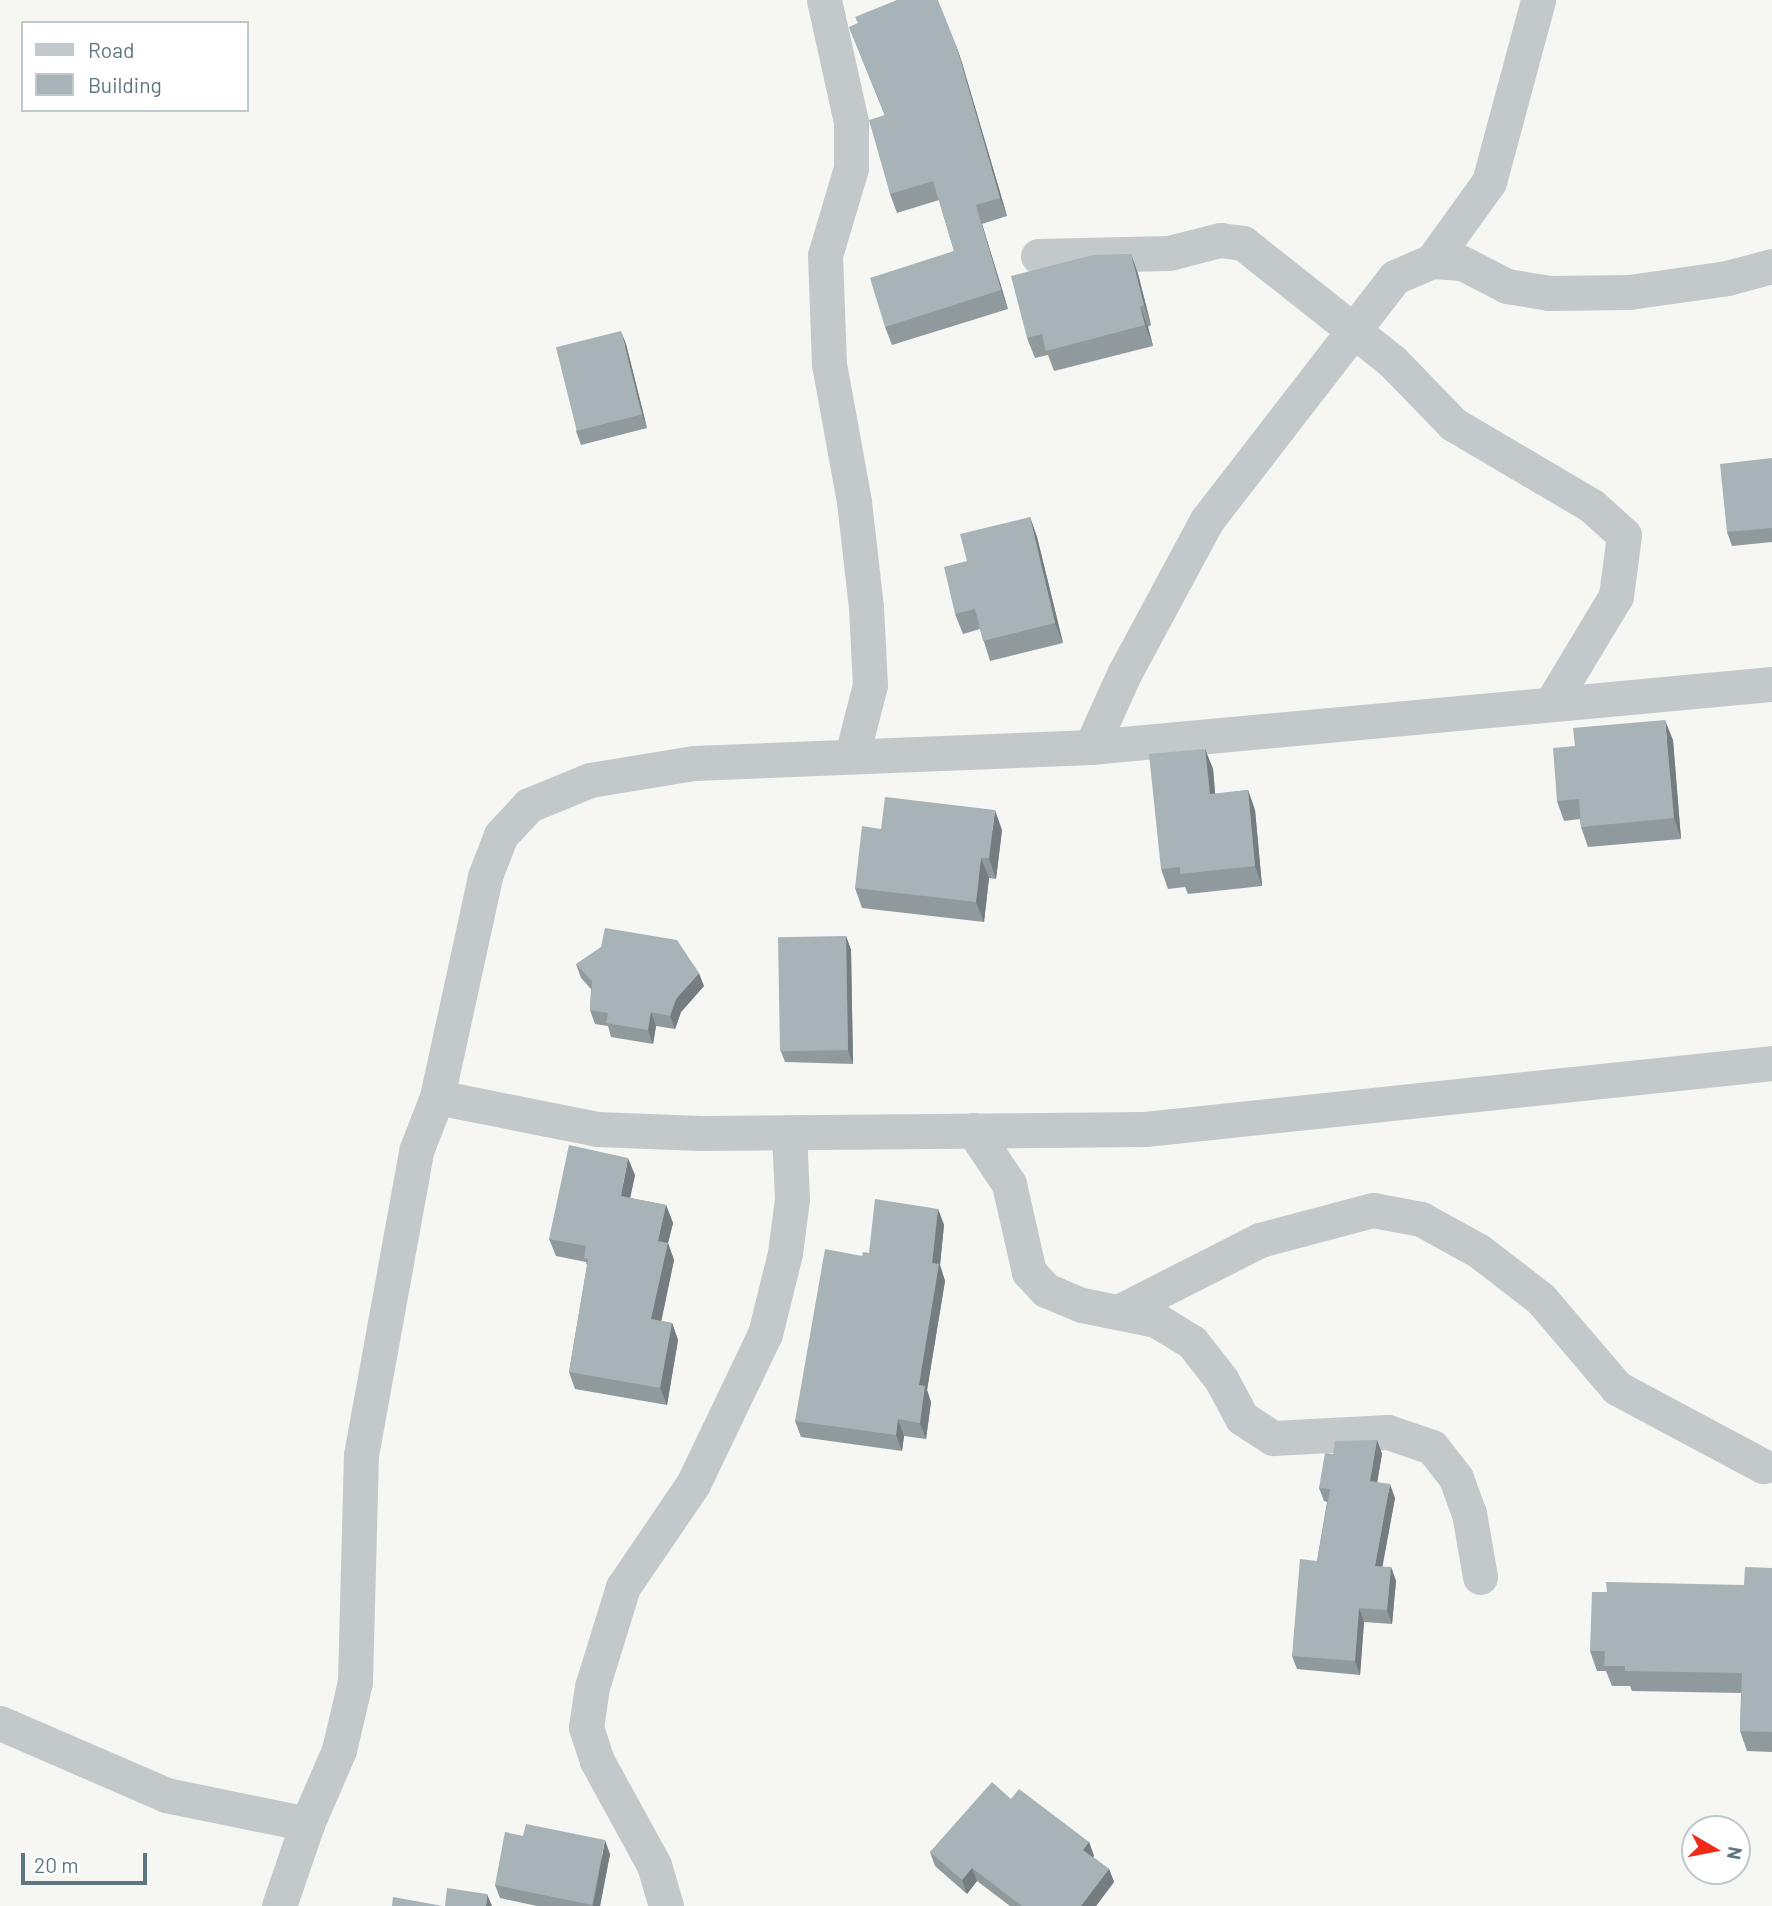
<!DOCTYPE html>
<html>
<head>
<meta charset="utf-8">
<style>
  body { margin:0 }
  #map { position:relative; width:1772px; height:1906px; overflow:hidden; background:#f6f6f2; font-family:Barlow,sans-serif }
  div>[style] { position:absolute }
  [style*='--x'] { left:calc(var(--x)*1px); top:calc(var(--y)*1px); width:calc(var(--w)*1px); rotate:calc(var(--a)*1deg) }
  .minor>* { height:35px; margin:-17.5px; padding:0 17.5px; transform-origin:17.5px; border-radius:17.5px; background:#c3c8cb }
  .wall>* { inset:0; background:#909a9d }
  .shaded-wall>* { inset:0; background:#757d80 }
  .building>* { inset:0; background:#a7b3b7; transform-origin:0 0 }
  span { translate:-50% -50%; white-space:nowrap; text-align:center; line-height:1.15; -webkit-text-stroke:7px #fff; paint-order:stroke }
  .legend { position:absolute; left:21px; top:21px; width:228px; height:91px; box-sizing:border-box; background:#fff; border:2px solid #bfc8cc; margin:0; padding:9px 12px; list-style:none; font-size:21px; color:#5e7680 }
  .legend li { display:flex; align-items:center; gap:14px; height:35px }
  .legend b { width:35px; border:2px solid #bfc8cc }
  .north { position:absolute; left:1681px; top:1815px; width:70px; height:70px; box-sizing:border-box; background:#fff; border:2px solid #bfc8cc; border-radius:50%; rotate:100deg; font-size:19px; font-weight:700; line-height:28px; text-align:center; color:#5e7680 }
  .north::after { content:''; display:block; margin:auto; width:24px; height:32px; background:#f12a17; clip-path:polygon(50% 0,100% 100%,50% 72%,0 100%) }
  .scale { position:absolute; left:21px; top:1853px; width:126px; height:32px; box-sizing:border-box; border:4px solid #5e7680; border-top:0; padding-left:9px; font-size:21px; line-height:24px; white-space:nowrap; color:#5e7680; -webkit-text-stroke:5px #fff; paint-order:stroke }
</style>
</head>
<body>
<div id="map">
  <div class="minor">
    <i style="--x:824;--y:0;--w:125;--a:77.5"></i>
    <i style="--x:851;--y:122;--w:46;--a:90"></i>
    <i style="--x:851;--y:168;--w:91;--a:106.6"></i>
    <i style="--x:825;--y:255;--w:109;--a:87.9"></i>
    <i style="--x:829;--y:364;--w:140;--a:79.7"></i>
    <i style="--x:854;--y:502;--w:106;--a:83.5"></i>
    <i style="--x:866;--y:607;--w:78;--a:87.1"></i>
    <i style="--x:870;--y:685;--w:72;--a:104.4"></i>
    <i style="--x:1038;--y:256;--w:131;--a:-1.3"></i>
    <i style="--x:1169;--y:253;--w:53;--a:-14.3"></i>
    <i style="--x:1220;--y:240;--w:23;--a:7"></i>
    <i style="--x:1243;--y:243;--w:190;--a:38.4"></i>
    <i style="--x:1392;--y:361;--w:88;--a:45.9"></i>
    <i style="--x:1453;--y:424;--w:161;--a:30.5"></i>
    <i style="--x:1592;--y:506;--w:43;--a:42.2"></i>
    <i style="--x:1624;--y:535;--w:62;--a:97.5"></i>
    <i style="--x:1616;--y:596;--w:124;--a:121.1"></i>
    <i style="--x:1432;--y:261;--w:97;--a:-54.2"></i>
    <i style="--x:1489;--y:182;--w:188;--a:-74.9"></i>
    <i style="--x:1091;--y:747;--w:80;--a:-65.7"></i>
    <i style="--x:1124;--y:674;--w:175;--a:-61.7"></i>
    <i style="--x:1207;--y:520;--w:307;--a:-52.3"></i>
    <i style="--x:1395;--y:277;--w:40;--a:-23.4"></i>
    <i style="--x:1432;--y:261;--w:30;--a:4"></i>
    <i style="--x:1462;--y:263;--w:51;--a:27.1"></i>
    <i style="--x:1507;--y:286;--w:43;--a:9.5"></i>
    <i style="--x:1549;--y:293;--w:80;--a:-0.7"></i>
    <i style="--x:1629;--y:292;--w:99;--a:-8.1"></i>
    <i style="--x:1727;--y:278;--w:47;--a:-14.9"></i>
    <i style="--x:437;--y:1097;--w:163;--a:11.3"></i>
    <i style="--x:597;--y:1129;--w:103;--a:2.2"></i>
    <i style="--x:700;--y:1133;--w:445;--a:-0.5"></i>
    <i style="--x:1145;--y:1129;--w:630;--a:-6.01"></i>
    <i style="--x:973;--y:1130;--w:65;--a:56.3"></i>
    <i style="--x:1009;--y:1184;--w:90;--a:77.2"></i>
    <i style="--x:1029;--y:1272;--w:25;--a:47"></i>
    <i style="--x:1046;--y:1290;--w:39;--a:23"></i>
    <i style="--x:1082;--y:1305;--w:76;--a:11.5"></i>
    <i style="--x:1156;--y:1320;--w:42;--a:31.4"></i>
    <i style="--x:1192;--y:1342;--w:47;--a:51.9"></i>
    <i style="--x:1221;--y:1379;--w:44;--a:61.7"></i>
    <i style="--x:1242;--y:1418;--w:37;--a:33"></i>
    <i style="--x:1273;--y:1438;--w:115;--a:-3"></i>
    <i style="--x:1388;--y:1432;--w:46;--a:18.8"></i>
    <i style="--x:1432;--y:1447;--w:39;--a:52"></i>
    <i style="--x:1456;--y:1478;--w:37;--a:70"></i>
    <i style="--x:1469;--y:1513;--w:65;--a:80.2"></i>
    <i style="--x:1120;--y:1311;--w:157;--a:-26.9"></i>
    <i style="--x:1260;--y:1240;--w:117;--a:-14.9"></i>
    <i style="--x:1373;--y:1210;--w:49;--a:10.6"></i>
    <i style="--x:1421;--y:1219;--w:66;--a:28.9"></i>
    <i style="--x:1479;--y:1251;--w:78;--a:37.7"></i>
    <i style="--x:1541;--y:1299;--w:117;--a:49.5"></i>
    <i style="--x:1617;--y:1388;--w:166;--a:28.1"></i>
    <i style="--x:0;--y:1723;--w:181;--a:23.4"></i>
    <i style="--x:166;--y:1795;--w:144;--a:11.6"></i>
    <i style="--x:279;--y:1906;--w:87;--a:-71.1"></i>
    <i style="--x:307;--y:1824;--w:81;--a:-66.6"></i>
    <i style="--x:339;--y:1750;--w:70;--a:-76.8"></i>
    <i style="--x:355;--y:1682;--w:227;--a:-88.5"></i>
    <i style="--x:361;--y:1455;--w:309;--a:-79.7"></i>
    <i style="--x:416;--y:1151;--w:58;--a:-68.7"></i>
    <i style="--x:437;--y:1097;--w:226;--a:-77.7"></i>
    <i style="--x:485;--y:876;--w:44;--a:-68.7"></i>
    <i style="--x:501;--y:835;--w:41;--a:-47"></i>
    <i style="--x:529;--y:805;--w:66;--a:-22.3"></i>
    <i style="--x:590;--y:780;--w:105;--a:-9.3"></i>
    <i style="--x:694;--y:763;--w:397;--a:-2.3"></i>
    <i style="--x:1091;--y:747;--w:684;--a:-5.29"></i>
    <i style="--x:666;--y:1906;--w:43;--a:-106.3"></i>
    <i style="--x:654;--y:1865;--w:119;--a:-118.7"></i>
    <i style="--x:597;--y:1761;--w:36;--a:-108"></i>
    <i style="--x:586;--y:1727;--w:40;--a:-81.5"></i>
    <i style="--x:592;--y:1687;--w:105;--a:-72.8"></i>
    <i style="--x:623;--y:1587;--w:125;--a:-55.8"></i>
    <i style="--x:693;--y:1484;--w:166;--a:-64.4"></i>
    <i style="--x:765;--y:1334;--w:83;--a:-76.1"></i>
    <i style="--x:785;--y:1253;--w:54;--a:-82.6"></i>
    <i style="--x:792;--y:1199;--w:67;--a:-92.6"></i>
  </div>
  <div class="wall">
    <i style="clip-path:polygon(849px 27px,956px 45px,962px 63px,1007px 216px,982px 224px,1008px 309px,892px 345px,885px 327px,954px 251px,939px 200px,897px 213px,890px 194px,885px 116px)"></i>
    <i style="clip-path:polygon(1131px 254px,1138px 274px,1151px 325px,1148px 327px,1153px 346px,1054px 371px,1048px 355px,1035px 358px,1027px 338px)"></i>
    <i style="clip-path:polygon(626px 344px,647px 428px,581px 445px,576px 431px)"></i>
    <i style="clip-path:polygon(1772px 458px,1772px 542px,1732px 546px,1727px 532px)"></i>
    <i style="clip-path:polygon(1030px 517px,1037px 537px,1063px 643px,990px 661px,980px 629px,963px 634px,955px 614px,967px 561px)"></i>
    <i style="clip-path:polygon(1673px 740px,1681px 839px,1588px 847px,1581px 827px,1580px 819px,1564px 821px,1557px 801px)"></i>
    <i style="clip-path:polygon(1205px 749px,1213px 769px,1215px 794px,1248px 790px,1255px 810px,1262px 886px,1188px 894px,1185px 887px,1168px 889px,1161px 869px)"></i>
    <i style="clip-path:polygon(881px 829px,1002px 830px,996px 879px,989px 878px,984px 922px,862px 908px,855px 888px)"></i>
    <i style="clip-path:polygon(846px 936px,851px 950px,853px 1064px,785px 1062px,780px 1049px)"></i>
    <i style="clip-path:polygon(576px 964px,704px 986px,681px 1012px,675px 1029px,656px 1026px,653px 1044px,611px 1037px,608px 1026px,595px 1024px,590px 1010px,591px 989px,581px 978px)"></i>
    <i style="clip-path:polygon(635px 1175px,630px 1198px,666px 1205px,673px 1223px,668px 1243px,674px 1260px,661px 1321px,672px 1323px,678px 1340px,667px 1405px,575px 1389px,569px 1372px,587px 1266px,586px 1262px,556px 1256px,549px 1239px)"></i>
    <i style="clip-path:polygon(938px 1209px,944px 1225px,940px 1265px,945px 1281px,927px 1390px,931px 1402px,926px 1439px,904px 1436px,902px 1451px,801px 1437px,795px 1421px,862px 1256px,869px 1253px)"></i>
    <i style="clip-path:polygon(1377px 1440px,1382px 1454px,1377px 1482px,1395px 1498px,1382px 1567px,1391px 1567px,1396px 1581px,1392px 1624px,1364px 1622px,1360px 1675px,1297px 1669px,1292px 1656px,1317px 1561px,1327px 1502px,1324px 1501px,1319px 1488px,1333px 1454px)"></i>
    <i style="clip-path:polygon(1772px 1568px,1772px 1752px,1747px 1751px,1740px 1731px,1741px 1693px,1632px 1691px,1630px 1686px,1612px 1686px,1606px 1671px,1597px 1671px,1590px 1651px,1744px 1585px)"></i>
    <i style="clip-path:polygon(1011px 1799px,1089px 1842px,1094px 1856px,1093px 1857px,1109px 1869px,1114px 1882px,1096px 1906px,1010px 1906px,977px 1881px,967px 1894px,935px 1866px,930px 1852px)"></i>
    <i style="clip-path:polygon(610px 1854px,600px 1906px,537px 1906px,500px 1898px,495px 1885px)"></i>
  </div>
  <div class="shaded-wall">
    <i style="clip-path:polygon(956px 45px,962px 63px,1007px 216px,1000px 198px)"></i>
    <i style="clip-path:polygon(976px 205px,982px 224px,1008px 309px,1001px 290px)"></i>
    <i style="clip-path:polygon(1131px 254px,1138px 274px,1151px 325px,1144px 305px)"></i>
    <i style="clip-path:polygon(1140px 307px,1148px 327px,1153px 346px,1145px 325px)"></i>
    <i style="clip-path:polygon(621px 331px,626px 344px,647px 428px,642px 414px)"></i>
    <i style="clip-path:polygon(1030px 517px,1037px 537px,1063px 643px,1055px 623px)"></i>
    <i style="clip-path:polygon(1665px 720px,1673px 740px,1681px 839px,1674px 818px)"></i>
    <i style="clip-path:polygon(1205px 749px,1213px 769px,1217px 815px,1210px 794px)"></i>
    <i style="clip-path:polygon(1248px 790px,1255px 810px,1262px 886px,1255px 866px)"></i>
    <i style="clip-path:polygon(995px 810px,1002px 830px,996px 879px,989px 858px)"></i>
    <i style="clip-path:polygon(981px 858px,989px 878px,984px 922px,976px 902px)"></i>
    <i style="clip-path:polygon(846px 936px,851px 950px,853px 1064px,848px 1050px)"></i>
    <i style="clip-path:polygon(699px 973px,704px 986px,681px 1012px,675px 1029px,670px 1016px,676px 999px)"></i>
    <i style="clip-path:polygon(651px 1012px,656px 1026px,653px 1044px,648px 1030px)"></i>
    <i style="clip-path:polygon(628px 1158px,635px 1175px,627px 1213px,621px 1196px)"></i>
    <i style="clip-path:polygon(666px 1205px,673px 1223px,668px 1243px,674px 1260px,658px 1337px,651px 1319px,658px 1241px)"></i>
    <i style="clip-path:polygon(938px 1209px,944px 1225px,940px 1265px,945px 1281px,927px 1390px,931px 1402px,926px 1439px,920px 1423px,919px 1385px)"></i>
    <i style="clip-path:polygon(672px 1323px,678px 1340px,667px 1405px,660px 1388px)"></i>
    <i style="clip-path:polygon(898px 1419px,904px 1436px,902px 1451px,896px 1435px)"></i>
    <i style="clip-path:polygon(1377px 1440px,1382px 1454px,1375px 1495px,1370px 1481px)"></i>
    <i style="clip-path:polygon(1390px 1484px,1395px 1498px,1380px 1580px,1375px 1566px)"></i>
    <i style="clip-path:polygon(1391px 1567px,1396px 1581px,1392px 1624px,1387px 1610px)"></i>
    <i style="clip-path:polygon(1359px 1608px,1364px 1622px,1360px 1675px,1355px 1661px)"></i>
    <i style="clip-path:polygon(605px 1840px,610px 1854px,600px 1906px,593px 1906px)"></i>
    <i style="clip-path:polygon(1089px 1842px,1094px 1856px,1088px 1864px,1083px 1850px)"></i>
    <i style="clip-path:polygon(972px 1868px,977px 1881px,967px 1894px,962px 1880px)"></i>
    <i style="clip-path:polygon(1109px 1869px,1114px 1882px,1096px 1906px,1081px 1906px)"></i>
    <i style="clip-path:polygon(487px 1894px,492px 1906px,486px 1906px)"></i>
  </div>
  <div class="building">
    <i style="clip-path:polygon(897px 0,938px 0,956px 45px,1000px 198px,976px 205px,1001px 290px,885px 327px,870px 278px,954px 251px,933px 181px,890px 194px,869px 120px,885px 115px,849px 27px,858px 23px,855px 17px)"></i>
    <i style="clip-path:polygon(1131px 254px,1144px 305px,1140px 307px,1145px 325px,1046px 351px,1042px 334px,1027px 338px,1011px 276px,1093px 255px)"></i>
    <i style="left:621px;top:331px;width:86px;height:67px;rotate:76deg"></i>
    <i style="clip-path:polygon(1772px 458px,1772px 528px,1727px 532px,1720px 464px)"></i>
    <i style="clip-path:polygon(1030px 517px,1055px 623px,983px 641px,975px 609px,955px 614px,944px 567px,967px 561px,960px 534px)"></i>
    <i style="clip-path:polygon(1665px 720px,1674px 818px,1581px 827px,1579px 799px,1557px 801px,1553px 748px,1575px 746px,1573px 728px)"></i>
    <i style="clip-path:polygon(1205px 749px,1210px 794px,1248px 790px,1255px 866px,1180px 874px,1180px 867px,1161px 869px,1149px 754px)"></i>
    <i style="clip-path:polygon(885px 797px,995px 810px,989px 858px,981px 858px,976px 902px,855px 888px,862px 826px,881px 829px)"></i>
    <i style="clip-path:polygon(605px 928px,677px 940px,699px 973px,676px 999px,670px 1016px,651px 1012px,648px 1030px,606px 1023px,608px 1013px,590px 1010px,592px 981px,576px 964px,601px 947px)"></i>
    <i style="left:846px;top:936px;width:114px;height:68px;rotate:89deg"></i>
    <i style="clip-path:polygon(569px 1145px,628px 1158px,621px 1196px,666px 1205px,658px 1241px,668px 1243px,651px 1319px,672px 1323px,660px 1388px,569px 1372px,588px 1259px,584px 1258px,586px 1246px,549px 1239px)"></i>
    <i style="clip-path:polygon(875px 1199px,938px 1209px,932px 1263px,939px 1264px,919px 1385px,925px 1386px,920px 1423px,898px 1419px,896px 1435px,795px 1421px,825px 1249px,862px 1256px,863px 1252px,869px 1253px)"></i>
    <i style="clip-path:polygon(1377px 1440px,1370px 1481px,1390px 1484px,1375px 1566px,1391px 1567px,1387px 1610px,1359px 1608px,1355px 1661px,1292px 1656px,1300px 1559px,1317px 1561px,1330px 1489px,1319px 1488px,1325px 1453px,1333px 1454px,1335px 1441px)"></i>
    <i style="clip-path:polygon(1745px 1567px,1772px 1568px,1772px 1732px,1740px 1731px,1742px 1673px,1625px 1671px,1625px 1666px,1604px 1666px,1605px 1651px,1590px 1651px,1592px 1592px,1607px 1592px,1606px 1582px,1744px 1585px)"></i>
    <i style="clip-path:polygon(992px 1782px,1011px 1799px,1019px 1789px,1089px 1842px,1083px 1850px,1109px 1869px,1081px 1906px,1022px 1906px,972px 1868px,962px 1880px,930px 1852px)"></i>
    <i style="clip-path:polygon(526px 1824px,605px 1840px,592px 1905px,495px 1885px,505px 1832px,523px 1836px)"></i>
    <i style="clip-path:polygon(447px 1888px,487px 1894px,486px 1906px,445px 1906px)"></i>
    <i style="clip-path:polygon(393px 1897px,443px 1906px,392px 1906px)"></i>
  </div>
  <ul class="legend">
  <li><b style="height:9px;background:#c3c8cb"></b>Road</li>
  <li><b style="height:19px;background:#a7b3b7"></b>Building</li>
  </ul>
  <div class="north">N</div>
  <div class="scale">20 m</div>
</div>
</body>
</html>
